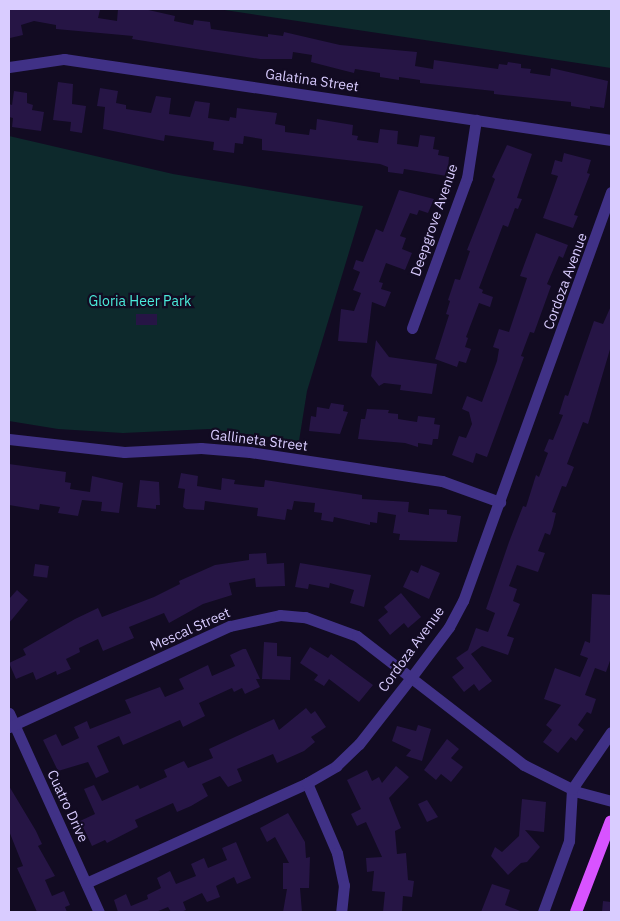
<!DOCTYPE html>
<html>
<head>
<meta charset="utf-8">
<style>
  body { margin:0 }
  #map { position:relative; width:620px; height:921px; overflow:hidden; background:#120b22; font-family:"IBM Plex Sans",sans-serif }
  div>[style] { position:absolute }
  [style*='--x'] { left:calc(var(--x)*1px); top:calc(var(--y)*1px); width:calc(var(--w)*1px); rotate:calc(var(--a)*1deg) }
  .green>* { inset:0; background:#0d292c }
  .building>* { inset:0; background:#261545; transform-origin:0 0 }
  .minor>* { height:11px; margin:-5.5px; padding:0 5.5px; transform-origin:5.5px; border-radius:5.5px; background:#403186 }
  .major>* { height:12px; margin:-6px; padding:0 6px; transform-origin:6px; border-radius:6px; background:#d853ff }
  span { translate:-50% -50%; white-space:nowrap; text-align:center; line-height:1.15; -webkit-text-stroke:4.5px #120b22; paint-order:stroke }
  .street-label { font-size:14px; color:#d9ccff }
  .park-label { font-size:14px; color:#4becdb }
  .frame { position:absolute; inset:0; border:10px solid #d9ccff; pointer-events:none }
</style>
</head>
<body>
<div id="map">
  <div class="green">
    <i style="clip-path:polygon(218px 9px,611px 9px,611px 68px)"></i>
    <i style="clip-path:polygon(9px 136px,173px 174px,363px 206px,307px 391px,299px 441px,209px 429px,123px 433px,58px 429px,9px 421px)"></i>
  </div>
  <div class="building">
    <i style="clip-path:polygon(9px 9px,89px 9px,100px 10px,98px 18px,117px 21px,118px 9px,144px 9px,175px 16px,174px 21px,193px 25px,194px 20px,210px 22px,211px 29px,268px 37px,268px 34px,283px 36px,284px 32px,340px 45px,417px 52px,415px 66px,433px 69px,434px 60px,498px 69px,499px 64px,507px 65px,508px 62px,521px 64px,521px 68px,531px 69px,530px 73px,550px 76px,551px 68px,608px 81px,604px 108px,590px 106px,590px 109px,571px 106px,571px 102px,494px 94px,494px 91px,420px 83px,420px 80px,399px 77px,399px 80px,380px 77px,380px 73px,355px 69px,354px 73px,342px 70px,311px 62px,312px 55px,293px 52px,292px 59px,260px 59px,132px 39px,133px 36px,56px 29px,56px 25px,34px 21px,21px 25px,23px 35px,10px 38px)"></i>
    <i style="clip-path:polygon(58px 82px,73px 84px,72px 104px,86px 106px,82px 133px,70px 131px,71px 122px,53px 120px)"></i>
    <i style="clip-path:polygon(100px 88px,118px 91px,116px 103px,126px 105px,126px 109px,151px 113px,156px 96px,171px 98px,169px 114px,190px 117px,195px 101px,210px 103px,208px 118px,229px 121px,230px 117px,236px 118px,237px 108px,277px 113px,275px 124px,285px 126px,285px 132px,309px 135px,310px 129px,316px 130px,317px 119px,353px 125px,352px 135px,358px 136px,357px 140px,378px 143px,380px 129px,398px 131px,397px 144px,418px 147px,420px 135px,435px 137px,433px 149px,439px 150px,438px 155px,449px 157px,448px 171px,447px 176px,404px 169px,403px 174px,388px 172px,388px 167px,380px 164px,262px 150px,262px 139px,244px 136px,243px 144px,235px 143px,234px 153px,213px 150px,214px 142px,165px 135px,164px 141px,103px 129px,105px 107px,97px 106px)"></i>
    <i style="clip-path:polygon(14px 91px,27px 93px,27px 103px,33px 105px,32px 110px,44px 112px,41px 131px,12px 127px,13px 118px,9px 117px,9px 104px,12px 105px)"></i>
    <i style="clip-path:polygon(507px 145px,532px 154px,517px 198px,522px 199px,518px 209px,515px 208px,508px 227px,503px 225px,479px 288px,483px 290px,482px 293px,493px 297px,490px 307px,479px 303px,466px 337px,468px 338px,465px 347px,471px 349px,466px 363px,459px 361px,457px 367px,435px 359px,449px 315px,446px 314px,450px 301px,448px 300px,455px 279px,460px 280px,470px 251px,467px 250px,495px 179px,492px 177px)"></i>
    <i style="clip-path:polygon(564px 153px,591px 160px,587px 173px,590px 174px,574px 215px,578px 216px,573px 228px,543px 218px,558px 176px,551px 174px,555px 160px,562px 162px)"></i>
    <i style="clip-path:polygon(399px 190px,434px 199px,428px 213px,419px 210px,417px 215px,410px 213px,400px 236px,406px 238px,402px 249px,412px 253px,405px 270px,386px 263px,379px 282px,383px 283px,381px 289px,391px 292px,385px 307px,372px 302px,367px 343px,338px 341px,341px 309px,354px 311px,361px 293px,353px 290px,360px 272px,353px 269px,356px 260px,363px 262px,376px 229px,383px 232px)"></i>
    <i style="clip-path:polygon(536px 233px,568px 245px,563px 258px,559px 256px,547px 284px,551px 286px,534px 333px,530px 332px,521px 356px,524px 357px,487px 457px,476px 453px,473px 463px,452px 455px,459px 436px,466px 438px,472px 424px,469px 412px,462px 409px,467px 396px,482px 402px,497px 361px,499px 349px,493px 347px,499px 329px,509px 332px,527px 278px,520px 276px)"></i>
    <i style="clip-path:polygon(611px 306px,611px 346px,588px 424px,583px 422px,567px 464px,574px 467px,566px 487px,562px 486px,552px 512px,556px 513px,553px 526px,550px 535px,545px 533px,538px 551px,545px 553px,538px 572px,517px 565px,509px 586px,517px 589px,513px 601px,520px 604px,507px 636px,514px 638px,508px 655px,482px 646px,471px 654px,492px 681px,479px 691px,474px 684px,464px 692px,452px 677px,464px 668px,456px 658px,468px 650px,476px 628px,488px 632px,495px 613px,486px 609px,509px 542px,523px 506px,526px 507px,536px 475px,539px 477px,548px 453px,544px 451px,549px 439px,553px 440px,563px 415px,559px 414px,565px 395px,568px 396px,594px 321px,603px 324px)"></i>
    <i style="left:157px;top:314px;width:11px;height:21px;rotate:90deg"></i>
    <i style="clip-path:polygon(376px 340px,389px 357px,437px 364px,432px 394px,400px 390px,401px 385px,384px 383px,379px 386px,371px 376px)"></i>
    <i style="clip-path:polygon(331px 403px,344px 405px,343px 411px,348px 412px,340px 434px,309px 431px,311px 416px,316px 417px,317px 407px,329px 409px)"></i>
    <i style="clip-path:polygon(367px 409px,389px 410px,388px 413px,398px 414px,398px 419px,417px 422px,418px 416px,435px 418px,434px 424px,440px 425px,438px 439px,433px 439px,432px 445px,418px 443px,418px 447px,405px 443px,358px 439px,361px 419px,365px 419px)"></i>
    <i style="clip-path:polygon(9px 464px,66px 472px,65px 482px,71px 483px,70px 489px,90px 492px,92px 476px,123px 483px,119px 513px,101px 511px,102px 502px,82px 500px,78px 516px,58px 513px,60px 507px,40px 504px,39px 510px,9px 505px)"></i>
    <i style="clip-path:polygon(181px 473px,198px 476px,197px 486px,221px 490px,222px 478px,235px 480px,234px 484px,261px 487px,264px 487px,265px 480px,362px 495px,362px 499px,409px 502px,408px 512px,429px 515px,429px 509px,447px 510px,447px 514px,461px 516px,457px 542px,399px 540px,400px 534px,393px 533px,396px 515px,378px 512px,377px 523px,370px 522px,370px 525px,334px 517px,333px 522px,321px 520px,322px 513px,314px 512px,315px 503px,294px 501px,292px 510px,287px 509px,285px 520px,257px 516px,258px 508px,205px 501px,204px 510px,186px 509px,183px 507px,185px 489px,178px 488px)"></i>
    <i style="clip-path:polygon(140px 480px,159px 482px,160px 505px,156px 505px,156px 509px,137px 507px)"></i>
    <i style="clip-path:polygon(266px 553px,267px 564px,284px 563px,285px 586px,256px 587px,255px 578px,229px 583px,232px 595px,203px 604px,169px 623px,164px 613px,129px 627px,134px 638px,103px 651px,98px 639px,79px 648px,80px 652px,66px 659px,71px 669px,57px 675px,56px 671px,36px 680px,33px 672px,16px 679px,9px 663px,26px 655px,23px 649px,75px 619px,98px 608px,102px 617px,154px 597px,180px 584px,179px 581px,215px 565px,249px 560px,249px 554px)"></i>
    <i style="clip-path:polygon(300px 563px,371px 575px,364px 607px,350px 603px,354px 590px,330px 583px,329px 588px,309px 584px,308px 589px,295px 587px)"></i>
    <i style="left:35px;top:564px;width:14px;height:12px;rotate:8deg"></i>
    <i style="clip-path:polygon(421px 565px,440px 573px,429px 599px,403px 587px,411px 570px,418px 573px)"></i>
    <i style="clip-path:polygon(17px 590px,28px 600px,9px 623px,9px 599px)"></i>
    <i style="clip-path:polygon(401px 593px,421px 617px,408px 628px,404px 623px,390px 635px,378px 620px,388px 612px,384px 607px)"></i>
    <i style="clip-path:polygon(592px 594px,611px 595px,611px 658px,606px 672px,595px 668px,585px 695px,596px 699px,591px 714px,587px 712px,578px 725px,584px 730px,576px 741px,571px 737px,558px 753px,543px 742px,552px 730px,546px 725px,561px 705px,544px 699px,555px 668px,580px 677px,588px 658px,580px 655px,585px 641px,590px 643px)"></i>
    <i style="clip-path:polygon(264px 642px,277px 643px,277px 656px,291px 657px,290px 680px,262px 679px)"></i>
    <i style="clip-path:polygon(310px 647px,328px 658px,331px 654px,373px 685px,359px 702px,329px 679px,324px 686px,314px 680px,318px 675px,300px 663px)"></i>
    <i style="clip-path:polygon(243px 649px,246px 649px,260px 679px,256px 679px,260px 687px,245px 694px,242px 688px,234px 692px,232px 688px,199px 703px,205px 716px,183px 727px,180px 720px,123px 745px,119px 736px,97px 746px,109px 772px,96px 778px,88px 762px,58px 771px,43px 740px,56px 734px,62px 746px,79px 738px,74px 727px,87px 721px,90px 729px,131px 713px,125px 700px,160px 687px,165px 697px,184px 689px,179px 679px,208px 665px,212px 676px,235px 666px,230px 655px)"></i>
    <i style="clip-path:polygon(306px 708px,311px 714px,315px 711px,326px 727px,311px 737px,315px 742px,304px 751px,277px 763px,273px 754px,237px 769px,242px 781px,228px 787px,220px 776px,202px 784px,208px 796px,191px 806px,177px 812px,173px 803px,135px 820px,138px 827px,107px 843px,105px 840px,92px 846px,80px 821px,95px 814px,84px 789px,94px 785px,102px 801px,138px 785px,140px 789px,167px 777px,164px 770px,184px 761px,188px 768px,213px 758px,209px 749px,274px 719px,279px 730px)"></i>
    <i style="clip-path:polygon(418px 725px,431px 729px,422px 761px,406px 756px,411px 750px,392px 741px,397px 726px,416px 731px)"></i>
    <i style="clip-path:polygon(447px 739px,459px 749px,451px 758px,463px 767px,451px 782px,441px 774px,436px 780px,424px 770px)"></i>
    <i style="clip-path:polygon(396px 766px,409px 777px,389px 798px,401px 828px,395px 831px,397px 854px,406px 853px,408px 880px,414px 881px,412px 897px,403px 896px,402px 912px,383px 912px,385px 892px,372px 891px,374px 871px,367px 872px,366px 858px,382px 857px,366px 822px,357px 826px,351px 814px,361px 809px,347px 780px,367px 770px,372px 781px,379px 777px,382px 783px)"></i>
    <i style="clip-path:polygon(9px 786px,36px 831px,42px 844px,38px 846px,55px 876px,45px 880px,52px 896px,64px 891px,70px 905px,65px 907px,67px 912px,37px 912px,33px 903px,17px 868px,23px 866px,9px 831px)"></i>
    <i style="clip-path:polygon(522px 799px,546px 802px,544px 832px,525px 830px,540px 847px,527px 862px,521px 863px,508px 875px,491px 856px,495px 847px,502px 852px,519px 836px)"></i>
    <i style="clip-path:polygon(427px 800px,438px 817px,427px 822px,418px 804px)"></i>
    <i style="clip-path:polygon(288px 813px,305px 842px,306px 858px,310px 857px,309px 888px,300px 888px,302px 912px,283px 912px,287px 889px,283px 889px,283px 863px,289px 863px,275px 837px,267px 842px,260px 828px)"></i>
    <i style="clip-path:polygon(236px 842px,251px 878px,237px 884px,234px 877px,216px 886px,220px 897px,207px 902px,202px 893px,183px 902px,186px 910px,181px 912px,171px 912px,168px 907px,156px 912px,118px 912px,114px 900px,126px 894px,131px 906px,148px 899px,147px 895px,161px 888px,157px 878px,170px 871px,176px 884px,196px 876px,191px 864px,204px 858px,208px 868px,227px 860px,222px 848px)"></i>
    <i style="clip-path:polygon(492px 884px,510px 890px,505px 905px,523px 912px,481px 912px)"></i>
    <i style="clip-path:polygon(603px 901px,611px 902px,611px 912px,602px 912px)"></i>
  </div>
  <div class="minor">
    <i style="--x:9;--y:67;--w:56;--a:-8.3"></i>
    <i style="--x:64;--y:59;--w:553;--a:8.42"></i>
    <i style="--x:412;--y:328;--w:160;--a:-69.9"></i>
    <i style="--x:467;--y:178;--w:59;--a:-81.2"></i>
    <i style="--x:9;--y:439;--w:116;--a:6.4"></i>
    <i style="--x:124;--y:452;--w:77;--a:-3"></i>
    <i style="--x:201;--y:448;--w:49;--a:4.7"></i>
    <i style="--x:250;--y:452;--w:194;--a:8.6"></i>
    <i style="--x:442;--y:481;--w:62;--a:19.9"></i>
    <i style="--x:9;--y:713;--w:218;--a:65.7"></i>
    <i style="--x:9;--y:727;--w:243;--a:-24.6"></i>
    <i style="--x:230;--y:626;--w:51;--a:-12.4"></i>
    <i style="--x:280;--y:615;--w:25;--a:5"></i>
    <i style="--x:305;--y:617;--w:55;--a:20.1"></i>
    <i style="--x:357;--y:636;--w:211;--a:37.7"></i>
    <i style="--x:524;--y:765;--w:60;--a:26.6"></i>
    <i style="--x:578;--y:792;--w:34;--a:15"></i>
    <i style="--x:307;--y:783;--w:76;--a:66.8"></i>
    <i style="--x:337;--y:853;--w:33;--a:78"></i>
    <i style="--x:344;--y:885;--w:27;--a:96"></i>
    <i style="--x:86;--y:883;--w:243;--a:-24.3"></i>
    <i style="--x:307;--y:783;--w:34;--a:-30"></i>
    <i style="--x:336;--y:766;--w:32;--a:-44"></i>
    <i style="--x:359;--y:744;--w:83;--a:-51.9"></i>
    <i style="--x:410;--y:679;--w:65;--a:-53.1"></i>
    <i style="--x:449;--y:627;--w:30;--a:-62"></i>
    <i style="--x:463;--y:601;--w:435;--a:-70.1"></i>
    <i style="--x:543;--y:912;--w:76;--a:-69.9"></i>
    <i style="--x:569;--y:841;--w:52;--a:-86.7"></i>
    <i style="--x:572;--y:789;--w:69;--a:-55.6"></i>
  </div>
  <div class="major">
    <i style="--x:576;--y:912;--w:97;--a:-69"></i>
  </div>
  <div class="street-label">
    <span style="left:312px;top:80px;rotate:8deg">Galatina Street</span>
    <span style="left:434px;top:220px;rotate:-71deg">Deepgrove Avenue</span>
    <span style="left:565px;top:281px;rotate:-70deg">Cordoza Avenue</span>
    <span style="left:259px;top:440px;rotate:7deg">Gallineta Street</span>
    <span style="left:190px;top:629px;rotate:-24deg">Mescal Street</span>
    <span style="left:411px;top:649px;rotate:-54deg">Cordoza Avenue</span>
    <span style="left:68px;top:806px;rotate:65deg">Cuatro Drive</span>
  </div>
  <div class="park-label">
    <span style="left:140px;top:301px">Gloria Heer Park</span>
  </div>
  <div class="frame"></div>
</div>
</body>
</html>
